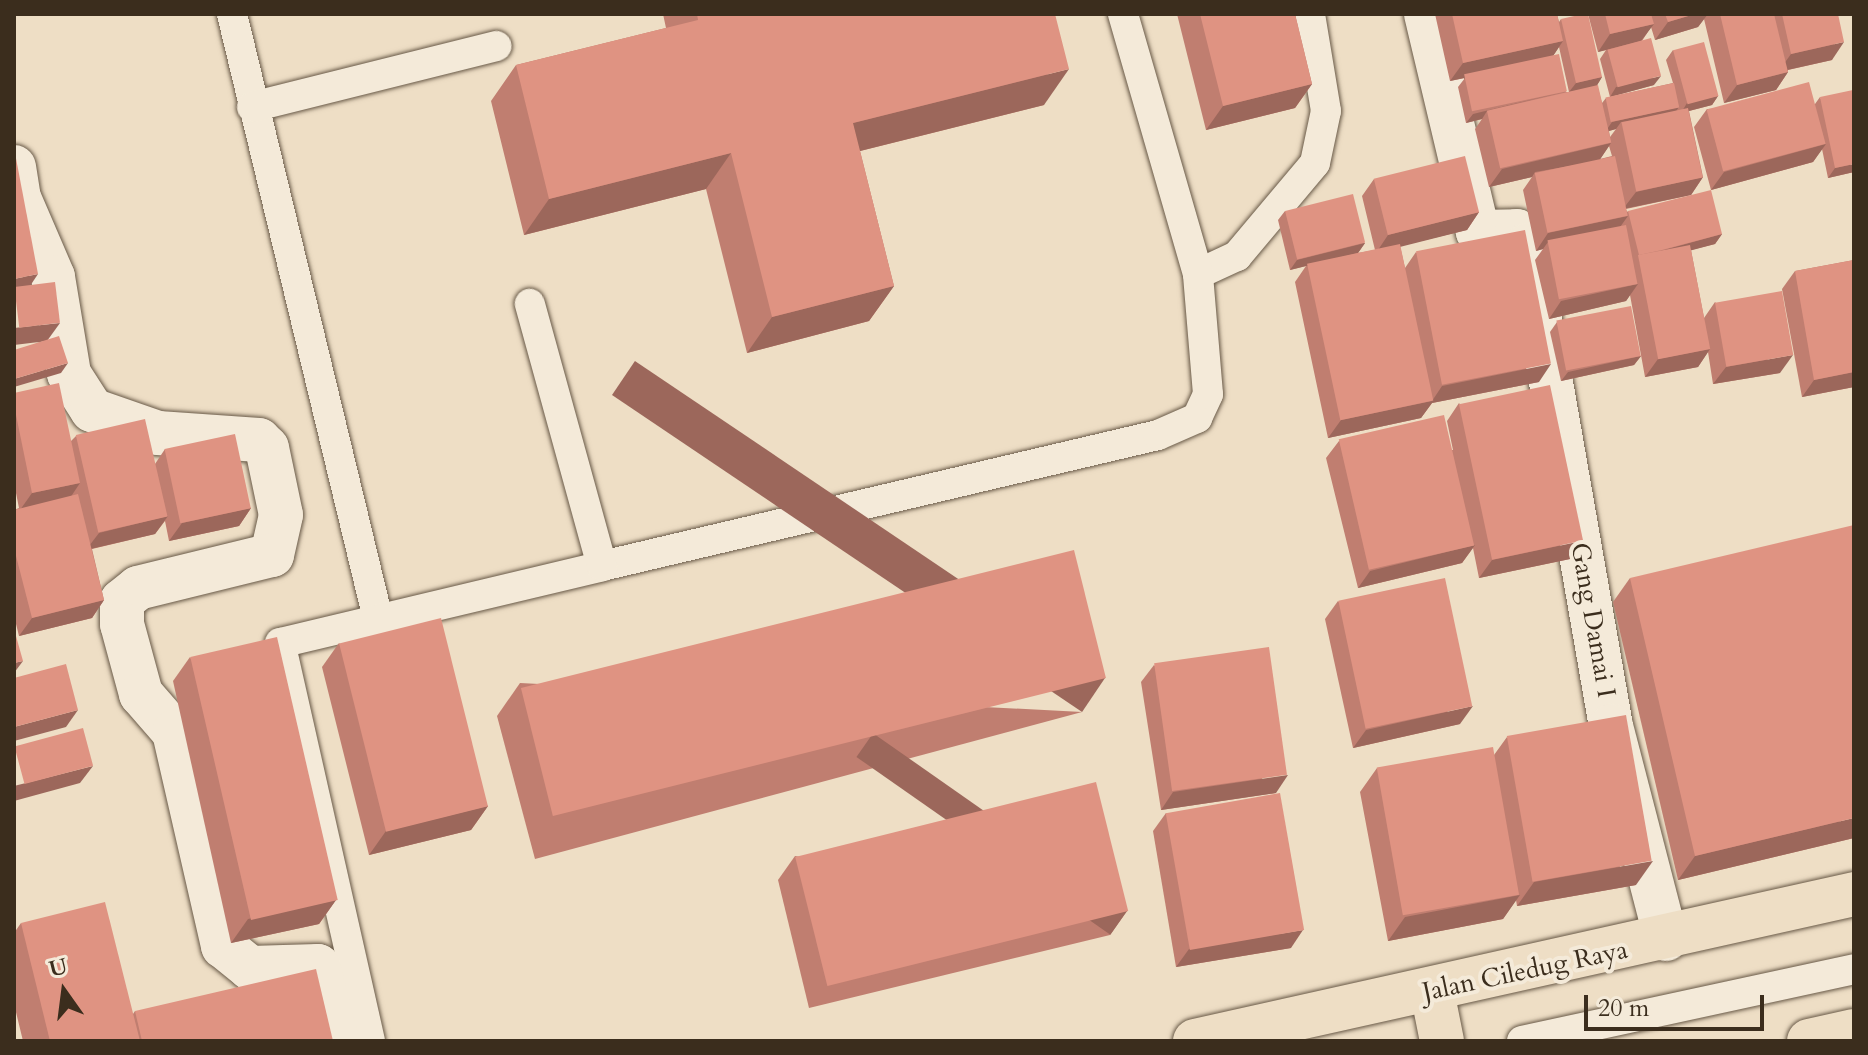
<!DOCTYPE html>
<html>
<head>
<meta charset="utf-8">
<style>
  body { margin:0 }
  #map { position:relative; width:1868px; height:1055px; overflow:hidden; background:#eedec5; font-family:Cardo,serif }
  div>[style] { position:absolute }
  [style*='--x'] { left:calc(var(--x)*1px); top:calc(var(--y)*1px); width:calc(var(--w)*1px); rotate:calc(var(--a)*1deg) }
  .roads { filter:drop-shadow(0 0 2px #685947) drop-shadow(0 0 2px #685947) }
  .service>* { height:30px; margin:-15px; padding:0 15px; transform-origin:15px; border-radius:15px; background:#f4ead9 }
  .minor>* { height:44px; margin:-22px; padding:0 22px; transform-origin:22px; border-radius:22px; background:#f4ead9 }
  .primary>* { height:44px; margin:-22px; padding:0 22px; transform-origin:22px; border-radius:22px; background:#eedec5 }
  .wall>* { inset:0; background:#c07e70 }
  .shaded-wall>* { inset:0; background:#9c675b; transform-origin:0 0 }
  .building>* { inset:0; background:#df9382; transform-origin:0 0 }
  span { translate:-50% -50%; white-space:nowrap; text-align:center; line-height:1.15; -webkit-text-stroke:8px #f4ead9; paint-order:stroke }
  .street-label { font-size:26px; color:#3b2d1d }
  .frame { position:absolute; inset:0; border:16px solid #3b2d1d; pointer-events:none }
  .north { position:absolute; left:24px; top:951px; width:80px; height:80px; -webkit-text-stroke:6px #f4ead9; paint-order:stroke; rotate:346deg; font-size:22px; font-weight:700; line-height:32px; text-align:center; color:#3b2d1d }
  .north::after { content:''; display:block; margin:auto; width:28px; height:36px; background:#3b2d1d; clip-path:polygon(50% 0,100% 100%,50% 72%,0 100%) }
  .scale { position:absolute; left:1584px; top:995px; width:180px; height:36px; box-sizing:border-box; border:4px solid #3b2d1d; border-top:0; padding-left:10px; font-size:24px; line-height:28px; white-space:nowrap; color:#3b2d1d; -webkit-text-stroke:6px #f4ead9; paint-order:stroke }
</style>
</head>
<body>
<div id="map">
  <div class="roads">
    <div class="service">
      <i style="--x:232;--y:14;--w:622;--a:76.43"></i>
      <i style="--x:252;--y:107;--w:252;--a:-14"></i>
      <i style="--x:1198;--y:274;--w:43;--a:-24.8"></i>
      <i style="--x:1237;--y:256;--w:121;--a:-50"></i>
      <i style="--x:1315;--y:163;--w:53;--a:-78.1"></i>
      <i style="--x:1326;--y:111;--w:98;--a:-99.4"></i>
      <i style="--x:602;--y:566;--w:571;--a:-13.26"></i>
      <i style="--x:1158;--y:435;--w:43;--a:-23.6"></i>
      <i style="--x:1197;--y:418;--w:26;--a:-65"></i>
      <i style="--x:1208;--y:394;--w:120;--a:-94.8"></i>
      <i style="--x:1198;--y:274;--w:271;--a:-106.1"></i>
      <i style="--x:370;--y:1041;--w:408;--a:-102.7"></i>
      <i style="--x:280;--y:643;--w:331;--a:-13.4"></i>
      <i style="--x:602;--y:566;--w:272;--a:-105.4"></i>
      <i style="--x:1522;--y:1041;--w:340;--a:-12.2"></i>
    </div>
    <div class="minor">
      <i style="--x:1426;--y:14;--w:224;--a:76.6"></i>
      <i style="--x:1478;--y:232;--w:39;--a:-1"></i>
      <i style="--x:1517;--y:231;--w:17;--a:54"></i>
      <i style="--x:1527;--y:245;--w:488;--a:80.1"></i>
      <i style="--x:1611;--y:726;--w:220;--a:75.5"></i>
      <i style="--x:14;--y:167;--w:31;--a:81"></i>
      <i style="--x:19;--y:198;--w:86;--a:66.7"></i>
      <i style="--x:53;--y:277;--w:98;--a:80.6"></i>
      <i style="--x:69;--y:374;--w:43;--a:57.4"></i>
      <i style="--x:92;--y:410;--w:70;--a:19.2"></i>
      <i style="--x:158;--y:433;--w:101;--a:4"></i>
      <i style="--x:259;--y:440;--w:11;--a:45"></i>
      <i style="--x:267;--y:448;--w:68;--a:78.2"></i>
      <i style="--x:281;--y:515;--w:41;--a:102.7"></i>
      <i style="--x:272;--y:555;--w:138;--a:166.2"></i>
      <i style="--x:138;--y:588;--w:21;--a:141"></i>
      <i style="--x:122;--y:601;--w:23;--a:90"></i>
      <i style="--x:122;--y:624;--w:73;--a:74.8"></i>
      <i style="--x:141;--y:694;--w:50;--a:49"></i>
      <i style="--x:174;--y:732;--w:220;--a:77.1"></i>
      <i style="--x:223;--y:946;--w:35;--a:39"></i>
      <i style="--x:250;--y:968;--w:68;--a:-1.7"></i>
      <i style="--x:318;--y:966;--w:77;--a:75.8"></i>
    </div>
    <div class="primary">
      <i style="--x:1432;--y:991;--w:51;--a:78.7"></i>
      <i style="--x:1195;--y:1041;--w:675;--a:-12.57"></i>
      <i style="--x:1809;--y:1041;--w:46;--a:-12.5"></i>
    </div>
  </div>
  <div class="wall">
    <i style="clip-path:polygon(663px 14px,1055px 14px,1044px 105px,860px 151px,894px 286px,869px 321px,747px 353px,706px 189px,524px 235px,491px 101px,516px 65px,666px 28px)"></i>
    <i style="clip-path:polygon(1177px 14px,1295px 14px,1312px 84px,1295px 108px,1206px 130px)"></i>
    <i style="clip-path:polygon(evenodd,1435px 14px,1557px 14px,1559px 22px,1561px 19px,1602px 77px,1597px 85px,1602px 103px,1606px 98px,1673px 83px,1666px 60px,1673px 50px,1718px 96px,1712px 105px,1689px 111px,1703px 177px,1691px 195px,1626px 209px,1627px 212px,1628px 211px,1722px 234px,1715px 244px,1691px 250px,1704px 318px,1715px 302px,1780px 373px,1713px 384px,1708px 352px,1698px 367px,1645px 377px,1630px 295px,1626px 301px,1549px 319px,1535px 260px,1543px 249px,1536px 251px,1523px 190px,1532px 177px,1489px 187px,1475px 129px,1482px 119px,1466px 123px,1458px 87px,1465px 78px,1450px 81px,1435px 14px,1559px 47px,1569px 92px,1566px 92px,1553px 56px,1559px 47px,1435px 14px,1616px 129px,1610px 137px,1609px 131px,1616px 129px,1435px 14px,1609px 146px,1612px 156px,1600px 159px,1609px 146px)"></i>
    <i style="clip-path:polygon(1588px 14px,1838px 14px,1832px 60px,1788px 70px,1788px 72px,1776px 90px,1724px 103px,1704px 19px,1698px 27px,1655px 40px,1651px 27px,1642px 41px,1654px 85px,1610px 97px,1600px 59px,1606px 50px,1598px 52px)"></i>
    <i style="clip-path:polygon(1820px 97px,1854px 172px,1828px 178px,1822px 149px,1813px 162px,1711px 190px,1694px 127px,1707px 109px,1815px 104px)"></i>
    <i style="clip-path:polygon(1374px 179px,1479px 212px,1467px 230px,1400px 246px,1405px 268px,1416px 252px,1539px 382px,1432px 403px,1421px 418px,1328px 438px,1295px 282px,1306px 266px,1290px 270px,1278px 220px,1285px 211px,1365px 243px,1358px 253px,1375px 250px,1362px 196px)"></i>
    <i style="clip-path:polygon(1854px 260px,1854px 387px,1802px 397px,1782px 289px,1795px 271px)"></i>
    <i style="clip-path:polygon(1557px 322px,1641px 356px,1634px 365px,1561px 381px,1550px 332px)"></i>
    <i style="clip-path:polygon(14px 393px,71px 441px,76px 436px,155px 464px,165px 449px,251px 508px,239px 526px,169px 541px,165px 521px,155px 534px,92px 549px,104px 600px,92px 618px,19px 636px,14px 616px,14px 510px,19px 508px,14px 483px)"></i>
    <i style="clip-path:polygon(1459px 403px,1570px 559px,1479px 578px,1473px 548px,1462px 563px,1358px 588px,1326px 458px,1339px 441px,1453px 450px,1447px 421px)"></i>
    <i style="clip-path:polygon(1630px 578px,1854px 838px,1678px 880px,1613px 602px)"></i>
    <i style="clip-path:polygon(1338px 601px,1460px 724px,1353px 748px,1325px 619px)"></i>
    <i style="clip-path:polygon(339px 643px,488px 806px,471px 830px,369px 855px,322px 667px)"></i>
    <i style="clip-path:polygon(190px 657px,336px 900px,319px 924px,231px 943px,173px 681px)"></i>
    <i style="clip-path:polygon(1154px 665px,1276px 793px,1161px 810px,1141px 682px)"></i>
    <i style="clip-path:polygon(520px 683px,1082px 712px,535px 859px,497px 716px)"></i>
    <i style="clip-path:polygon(1507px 737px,1636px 885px,1517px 906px,1516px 900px,1503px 919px,1388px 941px,1360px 792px,1377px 768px,1494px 755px)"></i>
    <i style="clip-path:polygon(1166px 813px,1291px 948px,1176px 967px,1153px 831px)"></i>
    <i style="clip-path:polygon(795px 856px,1127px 911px,1110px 935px,809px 1008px,778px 880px)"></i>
    <i style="clip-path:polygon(21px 923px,133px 1014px,135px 1011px,333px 1041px,23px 1041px,14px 1004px,14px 933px)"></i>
  </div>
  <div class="shaded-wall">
    <i style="clip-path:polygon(1695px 14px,1708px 14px,1698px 27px,1655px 40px,1668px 22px)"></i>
    <i style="clip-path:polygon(1654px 24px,1641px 41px,1598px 52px,1610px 34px)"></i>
    <i style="clip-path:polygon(1563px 41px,1551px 59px,1450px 81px,1463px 63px)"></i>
    <i style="clip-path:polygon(1844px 42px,1832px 60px,1778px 72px,1791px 54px)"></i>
    <i style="clip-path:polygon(1069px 69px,1044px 105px,828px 159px,853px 123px)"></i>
    <i style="clip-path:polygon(1788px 72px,1776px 90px,1724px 103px,1737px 85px)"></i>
    <i style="clip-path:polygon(1661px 76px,1654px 85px,1610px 97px,1616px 87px)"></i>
    <i style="clip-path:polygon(1602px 77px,1596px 87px,1569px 92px,1576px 83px)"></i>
    <i style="clip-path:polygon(1312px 84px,1295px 108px,1206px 130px,1223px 106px)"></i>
    <i style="clip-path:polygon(1567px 91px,1487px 111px,1482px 119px,1466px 123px,1473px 114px)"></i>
    <i style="clip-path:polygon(1718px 96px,1712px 105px,1681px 113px,1687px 103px)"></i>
    <i style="clip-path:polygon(1679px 107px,1672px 117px,1621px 122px,1616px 129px,1605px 132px,1612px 122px)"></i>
    <i style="clip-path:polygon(1611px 143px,1599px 161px,1535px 172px,1532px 177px,1489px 187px,1502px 169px)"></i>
    <i style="clip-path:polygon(1826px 144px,1813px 162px,1711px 190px,1724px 172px)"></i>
    <i style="clip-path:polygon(731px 153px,706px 189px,524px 235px,549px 199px)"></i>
    <i style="clip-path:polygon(1854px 164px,1854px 172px,1828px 178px,1835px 168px)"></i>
    <i style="clip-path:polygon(1703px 177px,1691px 195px,1623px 209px,1636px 192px)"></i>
    <i style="clip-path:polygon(1479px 212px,1467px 230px,1376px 253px,1388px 235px)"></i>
    <i style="clip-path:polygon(1628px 216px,1615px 234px,1548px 242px,1543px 249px,1536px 251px,1548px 233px)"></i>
    <i style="clip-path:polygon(1722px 234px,1715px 244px,1640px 264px,1639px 257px)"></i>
    <i style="clip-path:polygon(1365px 243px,1358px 253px,1290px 270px,1297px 260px)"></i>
    <i style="clip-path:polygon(38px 274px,26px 292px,14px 294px,14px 279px)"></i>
    <i style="clip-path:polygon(1638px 284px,1626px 301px,1549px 319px,1561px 301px)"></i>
    <i style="clip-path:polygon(894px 286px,869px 321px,747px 353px,772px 317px)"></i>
    <i style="clip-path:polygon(60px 323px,47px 341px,14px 345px,14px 328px)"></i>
    <i style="clip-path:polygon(1710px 349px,1698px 367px,1645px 377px,1658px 359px)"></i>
    <i style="clip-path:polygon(1793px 355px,1780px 373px,1713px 384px,1726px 367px)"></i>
    <i style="clip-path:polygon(1641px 356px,1634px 365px,1561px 381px,1568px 372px)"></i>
    <i style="clip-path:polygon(68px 363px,61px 373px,14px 387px,14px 379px)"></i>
    <i style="clip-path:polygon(1551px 364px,1539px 382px,1432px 403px,1421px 418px,1328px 438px,1341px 420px,1432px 401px,1442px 386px)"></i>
    <i style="clip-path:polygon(1854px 372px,1854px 387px,1802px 397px,1814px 380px)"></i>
    <i style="clip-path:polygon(80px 483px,68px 501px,20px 510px,32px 493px)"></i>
    <i style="clip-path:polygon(251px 508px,239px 526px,169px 541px,182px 523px)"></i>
    <i style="clip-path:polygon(168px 516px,155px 534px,86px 550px,99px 533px)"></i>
    <i style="clip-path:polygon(1582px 541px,1570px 559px,1479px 578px,1492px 560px)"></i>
    <i style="clip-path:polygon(1475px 545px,1462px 563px,1358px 588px,1370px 571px)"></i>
    <i style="clip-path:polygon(104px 600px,92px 618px,19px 636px,32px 618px)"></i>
    <i style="clip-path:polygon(23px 661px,14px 673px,14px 663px)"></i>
    <i style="left:1105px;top:678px;width:41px;height:567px;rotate:124deg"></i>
    <i style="clip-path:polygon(1473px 706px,1460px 724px,1353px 748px,1366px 730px)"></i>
    <i style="clip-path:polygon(78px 710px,66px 727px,14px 741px,14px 727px)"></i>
    <i style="clip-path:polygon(93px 766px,80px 783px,14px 801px,14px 786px)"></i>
    <i style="clip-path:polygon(1288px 775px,1276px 793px,1161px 810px,1173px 792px)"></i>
    <i style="clip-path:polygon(488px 806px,471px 830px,369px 855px,386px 831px)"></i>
    <i style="clip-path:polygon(1854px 818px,1854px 838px,1678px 880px,1695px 856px)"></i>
    <i style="clip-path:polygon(1653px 861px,1636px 885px,1517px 906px,1534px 882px)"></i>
    <i style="clip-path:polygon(1520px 895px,1503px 919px,1388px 941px,1405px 917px)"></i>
    <i style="clip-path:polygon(336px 900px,319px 924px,231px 943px,248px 919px)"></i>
    <i style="left:1127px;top:911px;width:29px;height:310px;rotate:125deg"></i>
    <i style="clip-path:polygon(1303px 930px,1291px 948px,1176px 967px,1189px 949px)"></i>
  </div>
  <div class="building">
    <i style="clip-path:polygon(697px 14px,1055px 14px,1069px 69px,853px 123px,894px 286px,772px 317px,731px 153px,549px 199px,516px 65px,698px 20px)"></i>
    <i style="clip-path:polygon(1200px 14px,1295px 14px,1312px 84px,1223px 106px)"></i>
    <i style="clip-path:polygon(1452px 14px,1557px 14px,1563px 41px,1463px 63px)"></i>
    <i style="clip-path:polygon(1583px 14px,1588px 14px,1602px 77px,1576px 83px,1561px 19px)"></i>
    <i style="clip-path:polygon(1605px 14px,1651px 14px,1654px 24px,1610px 34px)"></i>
    <i style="clip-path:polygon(1665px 14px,1695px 14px,1668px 22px)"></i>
    <i style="clip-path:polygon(1720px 14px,1774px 14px,1788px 72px,1737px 85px)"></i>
    <i style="clip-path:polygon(1782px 14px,1838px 14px,1844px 42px,1791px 54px)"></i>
    <i style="left:1651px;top:38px;width:39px;height:45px;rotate:75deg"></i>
    <i style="left:1704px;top:42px;width:56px;height:32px;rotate:75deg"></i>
    <i style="left:1559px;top:54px;width:38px;height:97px;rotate:78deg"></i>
    <i style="left:1809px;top:82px;width:64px;height:106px;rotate:75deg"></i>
    <i style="left:1674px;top:83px;width:25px;height:70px;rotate:78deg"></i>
    <i style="left:1598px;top:85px;width:59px;height:114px;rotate:77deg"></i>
    <i style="clip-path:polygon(1853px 90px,1854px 96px,1854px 164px,1835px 168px,1820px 97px)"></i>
    <i style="left:1688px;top:108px;width:71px;height:68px;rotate:78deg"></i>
    <i style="clip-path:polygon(15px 153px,38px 274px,14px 279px,14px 154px)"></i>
    <i style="left:1465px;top:156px;width:58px;height:94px;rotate:76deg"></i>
    <i style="left:1615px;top:156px;width:61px;height:82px;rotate:78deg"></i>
    <i style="clip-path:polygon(1711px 190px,1722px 234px,1662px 250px,1639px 255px,1628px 211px)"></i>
    <i style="left:1353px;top:194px;width:50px;height:70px;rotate:76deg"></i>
    <i style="left:1626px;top:225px;width:60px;height:80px;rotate:79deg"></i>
    <i style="left:1525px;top:230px;width:136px;height:111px;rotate:79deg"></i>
    <i style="left:1400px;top:244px;width:160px;height:95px;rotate:78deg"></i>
    <i style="left:1690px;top:245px;width:106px;height:53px;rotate:79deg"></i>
    <i style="clip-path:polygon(1854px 260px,1854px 372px,1814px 380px,1795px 271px)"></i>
    <i style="left:55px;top:282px;width:41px;height:41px;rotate:83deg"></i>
    <i style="left:1782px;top:291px;width:65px;height:68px;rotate:80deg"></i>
    <i style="left:1631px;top:306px;width:51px;height:76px;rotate:79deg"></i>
    <i style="clip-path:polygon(59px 336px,68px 363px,14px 379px,14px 350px)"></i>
    <i style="clip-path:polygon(59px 383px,80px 483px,32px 493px,14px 405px,14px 393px)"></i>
    <i style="left:1550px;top:385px;width:159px;height:93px;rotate:78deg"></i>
    <i style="left:1444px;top:415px;width:134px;height:108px;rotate:77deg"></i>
    <i style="left:145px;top:419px;width:100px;height:71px;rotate:77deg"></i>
    <i style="left:235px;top:434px;width:76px;height:72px;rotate:78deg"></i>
    <i style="clip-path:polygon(78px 494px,104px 600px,32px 618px,14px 548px,14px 510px)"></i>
    <i style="clip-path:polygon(1854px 525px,1854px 818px,1695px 856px,1630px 578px)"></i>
    <i style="left:1074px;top:550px;width:132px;height:570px;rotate:76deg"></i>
    <i style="left:1445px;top:578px;width:131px;height:109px;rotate:78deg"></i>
    <i style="left:441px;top:618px;width:194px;height:105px;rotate:76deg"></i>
    <i style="clip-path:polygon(14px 629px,23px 661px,14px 663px)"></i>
    <i style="left:277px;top:637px;width:270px;height:89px;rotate:77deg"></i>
    <i style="left:1269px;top:647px;width:129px;height:116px;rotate:82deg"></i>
    <i style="clip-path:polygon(66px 664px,78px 710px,14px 727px,14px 678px)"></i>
    <i style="left:1626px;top:715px;width:148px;height:121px;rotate:80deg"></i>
    <i style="left:83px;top:728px;width:39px;height:71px;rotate:75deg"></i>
    <i style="left:1493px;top:747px;width:150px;height:118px;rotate:80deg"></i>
    <i style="left:1096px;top:782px;width:133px;height:310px;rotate:76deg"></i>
    <i style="left:1280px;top:793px;width:139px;height:116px;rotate:80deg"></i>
    <i style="clip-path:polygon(105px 902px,140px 1041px,50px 1041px,21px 923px)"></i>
    <i style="clip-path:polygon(316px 969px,333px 1041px,142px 1041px,135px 1011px)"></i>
  </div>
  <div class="street-label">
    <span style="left:1593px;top:620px;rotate:80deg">Gang Damai I</span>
    <span style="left:1525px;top:971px;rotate:-12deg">Jalan Ciledug Raya</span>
  </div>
  <div class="frame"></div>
  <div class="north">U</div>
  <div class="scale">20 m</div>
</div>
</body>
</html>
